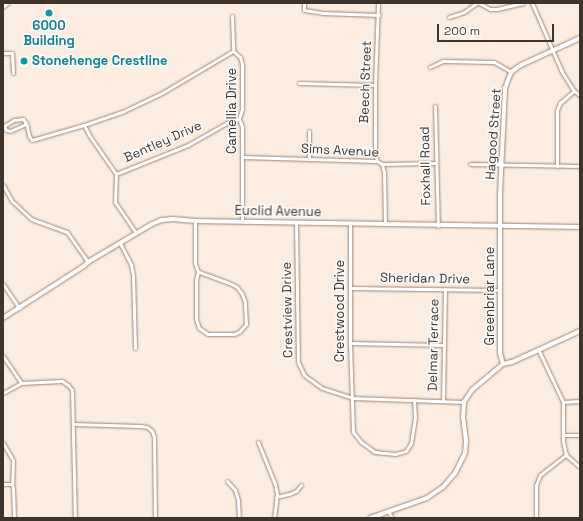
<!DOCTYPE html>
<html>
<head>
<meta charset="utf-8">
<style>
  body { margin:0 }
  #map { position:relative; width:583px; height:521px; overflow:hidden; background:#fdede0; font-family:"Space Grotesk",sans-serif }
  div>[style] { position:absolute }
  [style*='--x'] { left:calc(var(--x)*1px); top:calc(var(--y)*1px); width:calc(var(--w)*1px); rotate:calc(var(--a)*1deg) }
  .roads { filter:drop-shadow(0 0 1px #9d8572) drop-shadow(0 0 1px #9d8572) }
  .street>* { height:3px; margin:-1.5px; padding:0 1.5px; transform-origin:1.5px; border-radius:1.5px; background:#fff }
  .secondary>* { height:4px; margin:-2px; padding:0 2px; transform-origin:2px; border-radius:2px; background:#fff }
  .dots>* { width:11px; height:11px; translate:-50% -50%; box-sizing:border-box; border:2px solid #fdfdfd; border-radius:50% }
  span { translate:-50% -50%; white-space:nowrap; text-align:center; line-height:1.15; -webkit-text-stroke:3px #fdfdfd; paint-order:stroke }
  .culture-label { font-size:13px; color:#0d838f; font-weight:700 }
  .left { translate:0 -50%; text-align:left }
  .street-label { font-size:13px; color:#3f342c }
  .frame { position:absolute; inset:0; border:4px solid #3f342c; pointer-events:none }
  .scale { position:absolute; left:437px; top:24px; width:117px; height:18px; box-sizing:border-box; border:2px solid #3f342c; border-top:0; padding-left:5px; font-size:12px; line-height:14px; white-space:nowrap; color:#3f342c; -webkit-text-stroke:3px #fdfdfd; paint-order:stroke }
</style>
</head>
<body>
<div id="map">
  <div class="roads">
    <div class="street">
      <i style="--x:304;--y:3;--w:7;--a:90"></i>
      <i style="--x:304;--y:10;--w:18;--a:9"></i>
      <i style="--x:322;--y:13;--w:57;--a:2"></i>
      <i style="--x:479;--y:3;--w:13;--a:29"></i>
      <i style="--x:490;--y:9;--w:7;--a:0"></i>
      <i style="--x:497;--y:9;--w:27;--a:-13"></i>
      <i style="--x:532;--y:3;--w:75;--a:66.5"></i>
      <i style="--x:562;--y:72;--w:22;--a:58"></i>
      <i style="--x:574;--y:91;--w:7;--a:34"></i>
      <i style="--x:232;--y:16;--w:35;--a:88"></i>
      <i style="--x:233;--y:51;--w:9;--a:41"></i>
      <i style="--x:240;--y:57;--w:7;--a:74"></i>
      <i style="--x:242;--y:64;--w:45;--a:90"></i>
      <i style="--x:242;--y:109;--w:10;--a:107"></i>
      <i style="--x:239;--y:119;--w:9;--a:69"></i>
      <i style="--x:242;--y:127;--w:93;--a:90"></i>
      <i style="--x:449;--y:17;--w:16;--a:-18"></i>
      <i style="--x:464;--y:12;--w:16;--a:-35"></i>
      <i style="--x:3;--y:53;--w:9;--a:0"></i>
      <i style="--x:12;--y:53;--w:20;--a:87"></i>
      <i style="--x:430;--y:67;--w:14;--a:-25"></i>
      <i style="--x:443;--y:61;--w:51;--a:1.1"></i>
      <i style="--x:494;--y:62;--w:20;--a:30"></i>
      <i style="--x:299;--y:83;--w:76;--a:1.5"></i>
      <i style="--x:435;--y:106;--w:120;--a:88.6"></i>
      <i style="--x:26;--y:124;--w:17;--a:156"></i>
      <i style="--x:10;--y:131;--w:4;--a:-166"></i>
      <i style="--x:6;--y:130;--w:4;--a:-117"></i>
      <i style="--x:4;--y:126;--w:12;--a:-31"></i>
      <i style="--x:14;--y:120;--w:9;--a:-6"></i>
      <i style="--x:23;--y:119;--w:4;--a:56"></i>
      <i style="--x:25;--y:122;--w:4;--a:63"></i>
      <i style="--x:27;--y:126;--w:10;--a:79"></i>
      <i style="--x:29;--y:136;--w:5;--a:53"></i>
      <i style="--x:32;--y:140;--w:54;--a:-16.1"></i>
      <i style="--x:84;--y:125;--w:40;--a:-18.9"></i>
      <i style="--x:122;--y:112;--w:44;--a:-25.4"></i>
      <i style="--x:162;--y:93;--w:82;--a:-30.6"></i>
      <i style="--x:84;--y:125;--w:11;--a:63"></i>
      <i style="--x:89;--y:135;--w:47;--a:55.3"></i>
      <i style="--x:116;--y:174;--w:28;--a:92"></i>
      <i style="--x:115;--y:202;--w:37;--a:56"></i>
      <i style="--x:309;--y:131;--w:28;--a:90"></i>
      <i style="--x:242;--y:157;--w:135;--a:1.7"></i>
      <i style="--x:377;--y:161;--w:6;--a:31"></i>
      <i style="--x:382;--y:164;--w:54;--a:-1.1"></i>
      <i style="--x:377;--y:161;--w:9;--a:-103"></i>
      <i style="--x:375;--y:152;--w:67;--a:-90"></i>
      <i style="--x:375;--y:85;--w:82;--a:-87.9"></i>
      <i style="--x:382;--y:164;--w:8;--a:76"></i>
      <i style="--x:384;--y:172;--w:52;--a:88.9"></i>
      <i style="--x:470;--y:164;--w:110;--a:1"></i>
      <i style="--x:557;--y:166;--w:56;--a:-90"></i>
      <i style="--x:557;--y:110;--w:8;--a:-67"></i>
      <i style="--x:560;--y:103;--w:18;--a:-41"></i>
      <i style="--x:116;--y:174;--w:78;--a:-21.9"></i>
      <i style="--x:188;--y:145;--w:48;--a:-29.7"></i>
      <i style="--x:230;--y:121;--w:9;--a:-13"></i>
      <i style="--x:3;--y:185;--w:18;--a:61"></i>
      <i style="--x:12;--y:201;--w:26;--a:43"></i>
      <i style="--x:31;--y:219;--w:38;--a:20"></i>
      <i style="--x:67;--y:232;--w:37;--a:55"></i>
      <i style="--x:195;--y:221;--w:42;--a:90"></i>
      <i style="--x:195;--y:263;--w:9;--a:72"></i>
      <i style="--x:198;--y:272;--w:8;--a:104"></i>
      <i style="--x:196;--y:280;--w:39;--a:90"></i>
      <i style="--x:196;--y:319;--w:9;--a:72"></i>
      <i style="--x:199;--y:328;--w:11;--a:34"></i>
      <i style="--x:208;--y:334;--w:26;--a:0"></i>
      <i style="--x:234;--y:334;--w:5;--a:-22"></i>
      <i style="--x:239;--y:332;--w:11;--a:-49"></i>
      <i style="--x:246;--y:324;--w:22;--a:-93"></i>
      <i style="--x:245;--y:302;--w:9;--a:-111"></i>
      <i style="--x:242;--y:294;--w:9;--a:-126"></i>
      <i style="--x:237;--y:287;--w:9;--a:-153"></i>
      <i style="--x:229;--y:283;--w:33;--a:-160"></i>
      <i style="--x:296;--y:222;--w:140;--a:89.2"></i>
      <i style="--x:298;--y:362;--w:14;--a:65"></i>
      <i style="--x:304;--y:375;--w:22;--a:36"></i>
      <i style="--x:322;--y:388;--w:32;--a:18"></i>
      <i style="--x:352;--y:398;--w:112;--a:2"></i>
      <i style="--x:350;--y:223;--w:120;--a:90"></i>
      <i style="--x:350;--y:343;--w:89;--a:88.1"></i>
      <i style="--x:353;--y:432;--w:13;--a:51"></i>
      <i style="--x:361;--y:442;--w:17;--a:36"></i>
      <i style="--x:375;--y:452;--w:20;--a:6"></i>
      <i style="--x:395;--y:454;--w:11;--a:-15"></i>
      <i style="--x:406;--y:451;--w:9;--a:-58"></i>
      <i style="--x:411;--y:443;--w:25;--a:-81"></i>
      <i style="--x:415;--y:418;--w:18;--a:-93"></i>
      <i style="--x:120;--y:243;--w:25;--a:63"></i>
      <i style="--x:131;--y:265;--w:10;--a:79"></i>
      <i style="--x:133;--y:275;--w:73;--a:88.4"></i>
      <i style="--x:3;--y:284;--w:29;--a:56"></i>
      <i style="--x:350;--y:288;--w:150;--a:0.8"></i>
      <i style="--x:350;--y:343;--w:93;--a:1.2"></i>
      <i style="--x:538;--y:349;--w:59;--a:64.7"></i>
      <i style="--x:563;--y:402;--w:39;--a:90"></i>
      <i style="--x:563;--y:441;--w:14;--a:78"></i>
      <i style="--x:566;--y:455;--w:18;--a:41"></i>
      <i style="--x:3;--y:356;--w:32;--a:56"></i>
      <i style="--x:21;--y:383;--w:41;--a:-2.8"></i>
      <i style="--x:62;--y:381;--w:7;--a:34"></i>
      <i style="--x:68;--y:385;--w:6;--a:51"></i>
      <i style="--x:72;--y:390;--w:128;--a:88.7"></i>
      <i style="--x:3;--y:393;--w:21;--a:-29"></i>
      <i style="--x:443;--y:401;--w:112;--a:-89"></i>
      <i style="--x:563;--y:402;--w:17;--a:-3"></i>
      <i style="--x:74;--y:424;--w:66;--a:1.7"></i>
      <i style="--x:140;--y:426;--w:7;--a:8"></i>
      <i style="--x:147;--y:427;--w:6;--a:39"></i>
      <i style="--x:152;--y:431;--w:6;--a:72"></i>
      <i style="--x:154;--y:437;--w:81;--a:89.3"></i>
      <i style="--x:563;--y:435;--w:17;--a:0"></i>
      <i style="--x:258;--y:442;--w:45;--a:68"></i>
      <i style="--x:275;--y:484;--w:10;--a:79"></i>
      <i style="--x:277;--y:494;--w:24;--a:97"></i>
      <i style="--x:3;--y:443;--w:20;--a:60"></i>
      <i style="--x:13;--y:460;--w:24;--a:92"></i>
      <i style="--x:12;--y:484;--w:4;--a:76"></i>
      <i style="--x:13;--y:488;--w:30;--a:88"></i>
      <i style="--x:227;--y:481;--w:12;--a:48"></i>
      <i style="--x:235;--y:490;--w:10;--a:73"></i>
      <i style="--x:238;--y:500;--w:18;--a:87"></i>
      <i style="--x:3;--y:484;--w:9;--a:0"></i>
      <i style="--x:276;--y:497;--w:13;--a:-13"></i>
      <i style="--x:289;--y:494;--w:8;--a:-23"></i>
      <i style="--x:296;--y:491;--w:8;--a:-50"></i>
      <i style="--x:388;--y:511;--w:8;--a:60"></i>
      <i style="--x:536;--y:518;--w:33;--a:-90"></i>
      <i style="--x:536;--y:485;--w:11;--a:-68"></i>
      <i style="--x:540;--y:475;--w:33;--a:-38"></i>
    </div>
    <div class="secondary">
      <i style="--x:3;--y:7;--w:6;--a:-39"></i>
      <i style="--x:3;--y:318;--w:96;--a:-32.7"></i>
      <i style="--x:84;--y:266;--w:6;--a:-45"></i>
      <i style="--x:88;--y:262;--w:74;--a:-30.7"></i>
      <i style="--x:152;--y:224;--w:11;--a:-22"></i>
      <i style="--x:162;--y:220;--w:11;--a:-5"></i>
      <i style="--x:173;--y:219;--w:22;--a:5"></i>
      <i style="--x:195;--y:221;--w:385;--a:0.9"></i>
      <i style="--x:503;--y:364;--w:11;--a:-105"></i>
      <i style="--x:500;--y:353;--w:158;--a:-90"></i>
      <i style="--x:500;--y:195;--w:107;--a:-87.3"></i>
      <i style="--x:505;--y:88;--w:17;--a:-69"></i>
      <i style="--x:511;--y:72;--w:12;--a:-35"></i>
      <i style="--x:521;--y:65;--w:65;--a:-24.6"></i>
      <i style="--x:370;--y:518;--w:60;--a:-19.3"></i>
      <i style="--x:427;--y:498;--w:19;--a:-35"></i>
      <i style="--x:443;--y:487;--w:18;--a:-49"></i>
      <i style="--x:455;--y:473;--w:22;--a:-63"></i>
      <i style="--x:465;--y:453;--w:12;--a:-85"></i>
      <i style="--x:466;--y:441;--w:24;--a:-97"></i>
      <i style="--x:463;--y:417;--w:15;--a:-86"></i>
      <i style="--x:464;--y:402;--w:14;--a:-56"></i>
      <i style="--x:472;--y:390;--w:40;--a:-40"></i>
      <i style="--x:503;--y:364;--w:9;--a:-13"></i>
      <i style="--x:512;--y:362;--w:75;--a:-24.5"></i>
    </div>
  </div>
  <div class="dots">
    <i style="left:49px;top:13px;background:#0f9aa8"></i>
    <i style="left:24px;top:61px;background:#0f9aa8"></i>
  </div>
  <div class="culture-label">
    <span style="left:49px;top:34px">6000<br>Building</span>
    <span class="left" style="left:32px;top:61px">Stonehenge Crestline</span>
  </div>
  <div class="street-label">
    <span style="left:366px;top:82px;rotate:-88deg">Beech Street</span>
    <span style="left:232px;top:111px;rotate:-90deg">Camellia Drive</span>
    <span style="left:494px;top:134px;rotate:-86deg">Hagood Street</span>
    <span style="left:163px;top:142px;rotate:-24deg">Bentley Drive</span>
    <span style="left:340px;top:151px;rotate:3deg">Sims Avenue</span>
    <span style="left:426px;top:166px;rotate:-91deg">Foxhall Road</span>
    <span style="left:278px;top:212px;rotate:1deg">Euclid Avenue</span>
    <span style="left:425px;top:279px;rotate:1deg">Sheridan Drive</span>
    <span style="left:490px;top:296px;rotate:-90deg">Greenbriar Lane</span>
    <span style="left:288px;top:310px;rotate:-91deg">Crestview Drive</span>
    <span style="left:340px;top:311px;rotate:-90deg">Crestwood Drive</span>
    <span style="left:434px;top:345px;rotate:-89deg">Delmar Terrace</span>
  </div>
  <div class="frame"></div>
  <div class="scale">200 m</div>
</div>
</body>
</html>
